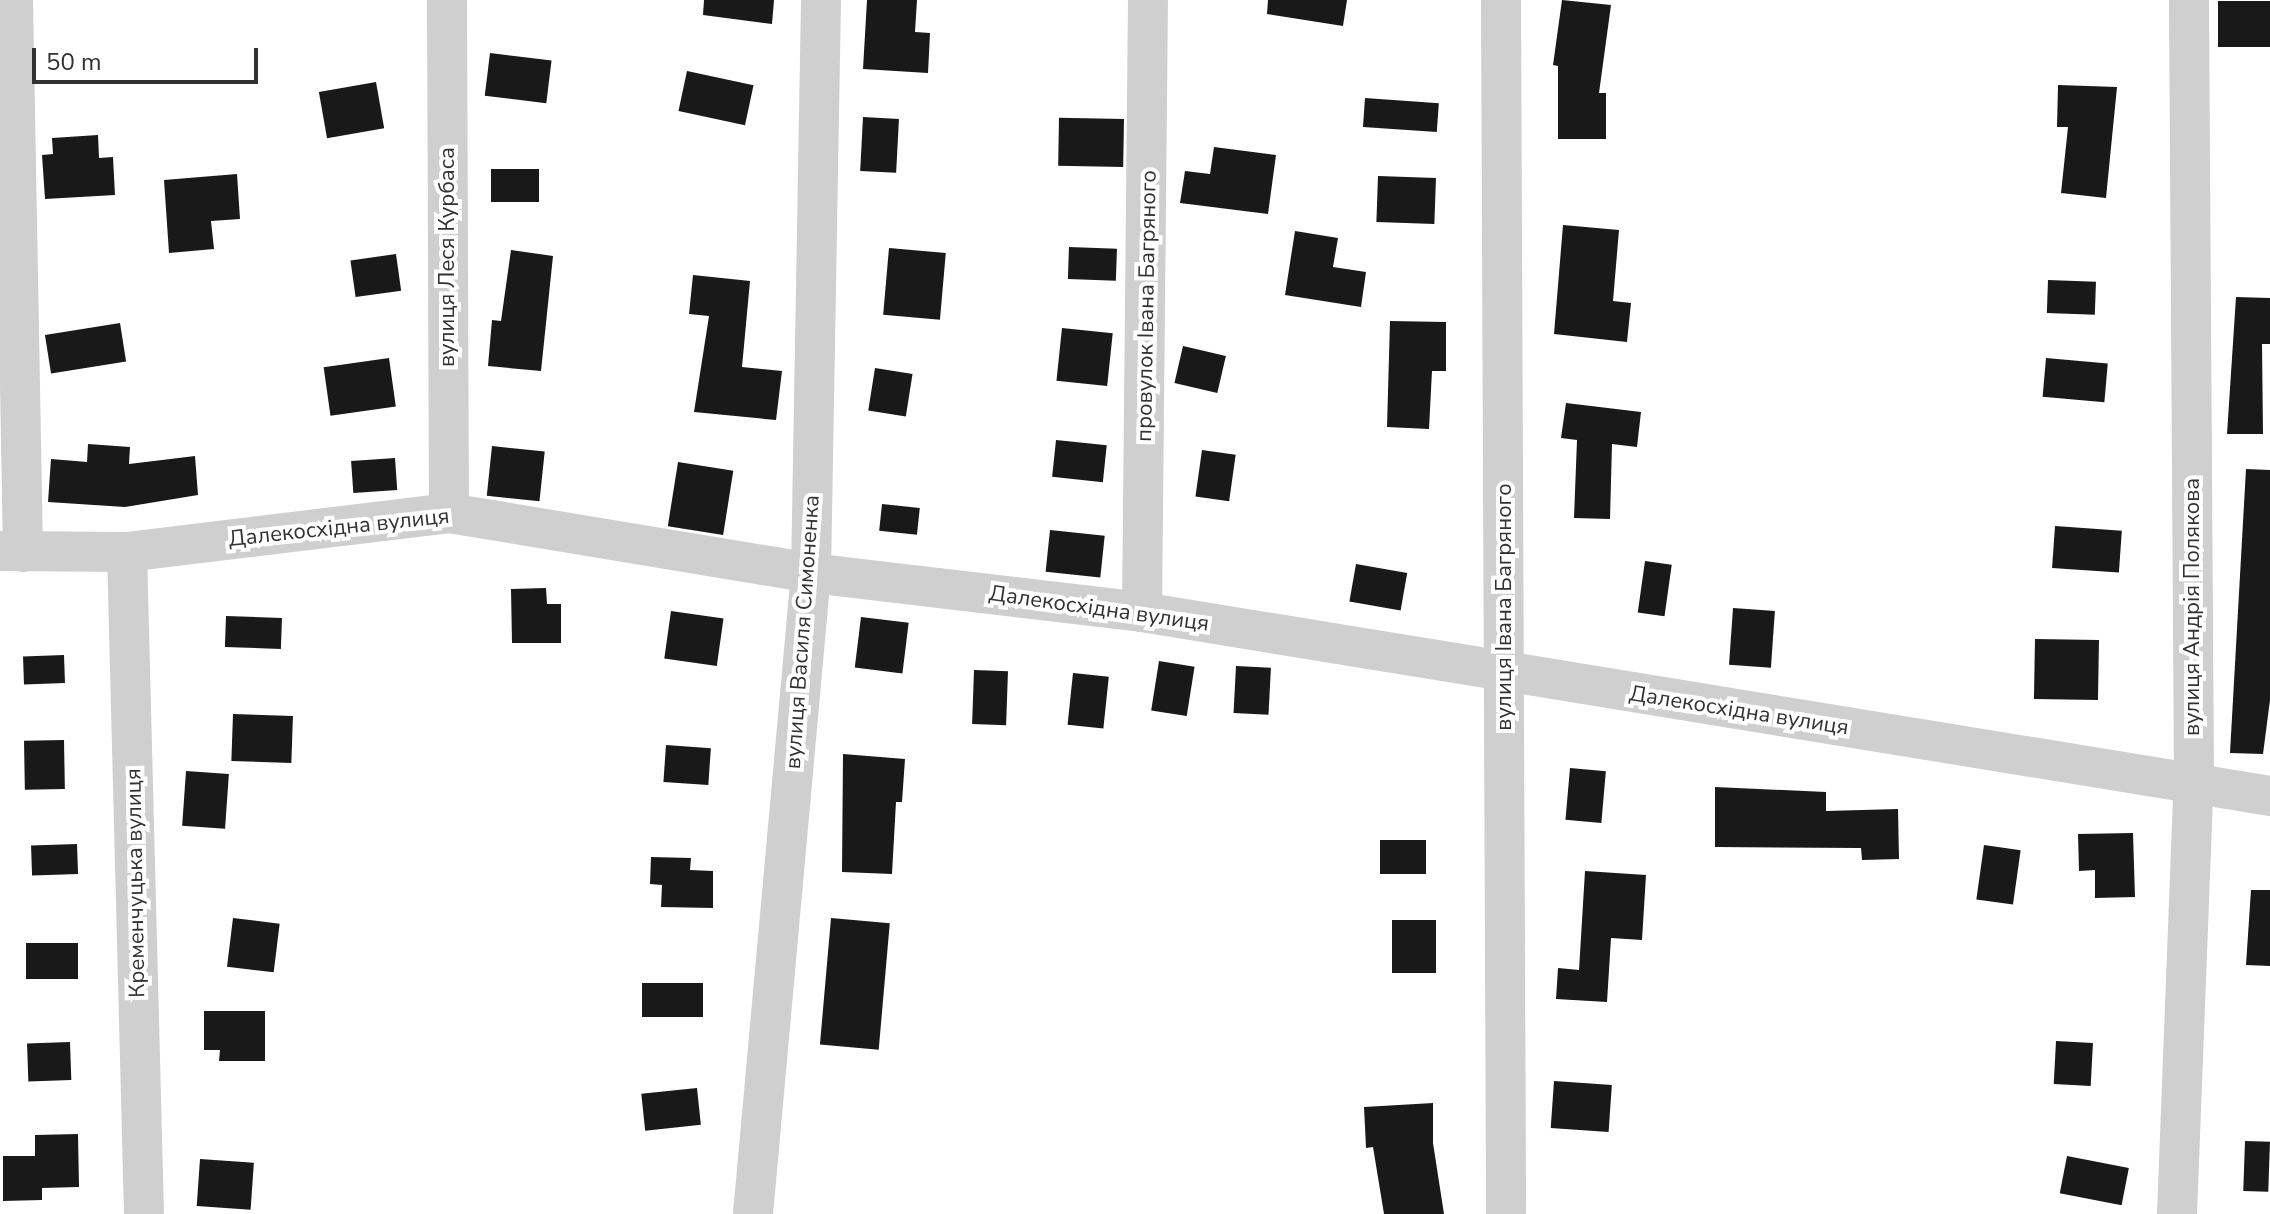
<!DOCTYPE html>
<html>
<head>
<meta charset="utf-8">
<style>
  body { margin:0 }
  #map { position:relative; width:2270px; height:1214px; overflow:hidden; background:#fff; font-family:"Nunito Sans",sans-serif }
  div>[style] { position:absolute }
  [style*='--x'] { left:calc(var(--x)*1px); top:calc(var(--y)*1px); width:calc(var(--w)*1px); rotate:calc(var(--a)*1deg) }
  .building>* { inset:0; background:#191919; transform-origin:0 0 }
  .minor>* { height:40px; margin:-20px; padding:0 20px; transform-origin:20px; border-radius:20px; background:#cfcfcf }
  span { translate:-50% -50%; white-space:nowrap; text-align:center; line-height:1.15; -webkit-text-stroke:8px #fff; paint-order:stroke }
  .street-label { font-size:22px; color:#323232 }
  .scale { position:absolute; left:32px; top:48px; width:226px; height:36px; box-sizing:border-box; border:4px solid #323232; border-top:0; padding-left:10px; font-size:24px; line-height:28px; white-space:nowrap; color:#323232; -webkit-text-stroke:6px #fff; paint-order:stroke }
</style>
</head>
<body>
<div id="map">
  <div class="building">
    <i style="clip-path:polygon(704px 0,774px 0,772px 24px,703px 15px)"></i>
    <i style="clip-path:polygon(867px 0,917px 0,915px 32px,930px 33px,928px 73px,863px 69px)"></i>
    <i style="clip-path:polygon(1268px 0,1347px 0,1343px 26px,1267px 14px)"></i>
    <i style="clip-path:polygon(1562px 0,1611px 5px,1599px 93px,1606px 93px,1606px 139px,1558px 139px,1558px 66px,1553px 65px)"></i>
    <i style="left:2218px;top:1px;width:52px;height:46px"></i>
    <i style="left:490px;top:53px;width:62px;height:43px;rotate:7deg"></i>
    <i style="left:687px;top:71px;width:68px;height:41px;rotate:12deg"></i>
    <i style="left:376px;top:82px;width:47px;height:58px;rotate:80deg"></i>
    <i style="clip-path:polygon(2058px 85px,2117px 87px,2106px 198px,2061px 193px,2068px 127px,2057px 127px)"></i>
    <i style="left:1365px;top:98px;width:74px;height:29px;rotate:4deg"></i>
    <i style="left:863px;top:117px;width:36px;height:54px;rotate:3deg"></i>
    <i style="left:1124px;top:119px;width:48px;height:65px;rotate:91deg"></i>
    <i style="clip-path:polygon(98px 135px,99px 158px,113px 157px,115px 195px,45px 199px,42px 155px,53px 154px,52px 138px)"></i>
    <i style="clip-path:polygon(1214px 147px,1276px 155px,1268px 214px,1180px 203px,1185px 171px,1210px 174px)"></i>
    <i style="left:539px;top:169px;width:33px;height:48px;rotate:90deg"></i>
    <i style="clip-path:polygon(237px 174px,240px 219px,211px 221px,214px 249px,169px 253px,164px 180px)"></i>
    <i style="left:1378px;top:176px;width:58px;height:46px;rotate:2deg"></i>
    <i style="clip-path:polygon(1563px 225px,1619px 230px,1613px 301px,1631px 303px,1627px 342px,1554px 334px)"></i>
    <i style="clip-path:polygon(1295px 231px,1338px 238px,1333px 267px,1366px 272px,1361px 307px,1285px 295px)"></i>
    <i style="left:1069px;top:247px;width:48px;height:32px;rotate:2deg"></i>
    <i style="left:889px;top:248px;width:57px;height:67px;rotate:5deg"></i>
    <i style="clip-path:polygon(511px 250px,553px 256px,541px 371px,488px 366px,492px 320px,501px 321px)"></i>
    <i style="left:396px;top:254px;width:37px;height:46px;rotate:82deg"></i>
    <i style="clip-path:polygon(693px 275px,750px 281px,742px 367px,782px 371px,776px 420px,694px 412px,709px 316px,689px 314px)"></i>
    <i style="left:2048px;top:280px;width:48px;height:33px;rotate:2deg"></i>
    <i style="clip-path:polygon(2236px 297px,2270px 298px,2270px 344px,2262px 344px,2263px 434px,2227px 434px)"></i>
    <i style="clip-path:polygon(1390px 321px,1446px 322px,1446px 371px,1432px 371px,1429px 429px,1387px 427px)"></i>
    <i style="left:120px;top:323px;width:39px;height:76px;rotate:81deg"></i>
    <i style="left:1062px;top:328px;width:51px;height:53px;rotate:6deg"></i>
    <i style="left:1183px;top:346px;width:44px;height:38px;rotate:13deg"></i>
    <i style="left:389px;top:358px;width:49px;height:66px;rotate:82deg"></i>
    <i style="left:2046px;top:358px;width:62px;height:39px;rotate:5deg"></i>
    <i style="left:875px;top:368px;width:38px;height:43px;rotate:9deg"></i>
    <i style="clip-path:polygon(1566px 403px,1641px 412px,1637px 447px,1612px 444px,1610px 519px,1574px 518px,1577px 440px,1561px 438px)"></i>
    <i style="left:1056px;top:440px;width:51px;height:37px;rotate:6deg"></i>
    <i style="clip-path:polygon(88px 444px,130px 447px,129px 464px,195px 456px,198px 495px,125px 507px,48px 502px,51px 459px,87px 462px)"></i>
    <i style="left:492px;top:446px;width:53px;height:50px;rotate:6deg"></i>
    <i style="left:1202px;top:450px;width:34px;height:47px;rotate:8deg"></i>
    <i style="left:395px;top:458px;width:32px;height:44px;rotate:86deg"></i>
    <i style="left:678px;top:462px;width:56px;height:65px;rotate:9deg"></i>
    <i style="clip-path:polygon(2246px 469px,2270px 470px,2270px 700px,2263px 754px,2230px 753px)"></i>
    <i style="left:882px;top:504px;width:38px;height:27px;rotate:6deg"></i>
    <i style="left:2055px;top:526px;width:67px;height:42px;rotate:4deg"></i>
    <i style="left:1050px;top:530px;width:55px;height:42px;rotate:6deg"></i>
    <i style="left:1645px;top:561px;width:27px;height:52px;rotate:8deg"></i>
    <i style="left:1356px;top:564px;width:52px;height:38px;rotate:10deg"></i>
    <i style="clip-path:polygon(546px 588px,547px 604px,561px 604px,561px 643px,512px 643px,511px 589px)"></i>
    <i style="left:1733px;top:608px;width:42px;height:57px;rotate:4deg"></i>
    <i style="left:671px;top:611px;width:53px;height:48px;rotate:8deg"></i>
    <i style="left:226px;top:616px;width:56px;height:31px;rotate:2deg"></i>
    <i style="left:861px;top:617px;width:48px;height:51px;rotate:7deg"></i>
    <i style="left:2035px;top:639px;width:64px;height:60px;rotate:1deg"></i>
    <i style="left:64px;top:655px;width:28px;height:41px;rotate:88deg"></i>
    <i style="left:1159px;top:661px;width:36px;height:50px;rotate:9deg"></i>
    <i style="left:1236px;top:666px;width:35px;height:47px;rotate:3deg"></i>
    <i style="left:974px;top:670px;width:34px;height:54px;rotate:2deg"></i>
    <i style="left:1073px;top:673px;width:36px;height:52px;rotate:6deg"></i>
    <i style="left:233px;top:714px;width:60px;height:47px;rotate:2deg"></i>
    <i style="left:64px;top:740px;width:49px;height:40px;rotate:89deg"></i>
    <i style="left:666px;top:745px;width:45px;height:37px;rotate:4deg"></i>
    <i style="clip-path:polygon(843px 754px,905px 759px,902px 802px,896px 802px,892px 874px,842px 872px)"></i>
    <i style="left:1570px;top:768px;width:36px;height:52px;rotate:5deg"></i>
    <i style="left:186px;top:771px;width:43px;height:55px;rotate:4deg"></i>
    <i style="clip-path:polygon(1715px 787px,1826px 792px,1826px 811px,1898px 809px,1899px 859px,1862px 860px,1861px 848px,1715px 847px)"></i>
    <i style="clip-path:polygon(2133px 833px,2135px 897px,2095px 898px,2095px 870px,2079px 871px,2078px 834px)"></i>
    <i style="left:1426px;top:840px;width:34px;height:46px;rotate:90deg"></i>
    <i style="left:77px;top:844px;width:30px;height:46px;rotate:88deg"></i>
    <i style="left:1984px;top:845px;width:37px;height:55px;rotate:8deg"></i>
    <i style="clip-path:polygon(651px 857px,691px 858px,690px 870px,713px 871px,713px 908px,661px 907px,662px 885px,650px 884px)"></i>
    <i style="clip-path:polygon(1585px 871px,1646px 875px,1642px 940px,1611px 938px,1607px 1002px,1556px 999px,1558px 968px,1579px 970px)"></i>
    <i style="clip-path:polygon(2251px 890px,2270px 890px,2270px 966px,2246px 965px)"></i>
    <i style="left:233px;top:918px;width:47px;height:49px;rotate:7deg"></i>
    <i style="left:831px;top:918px;width:59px;height:127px;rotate:5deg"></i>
    <i style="left:1392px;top:920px;width:44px;height:53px"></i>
    <i style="left:26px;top:943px;width:52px;height:36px"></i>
    <i style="left:642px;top:983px;width:61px;height:34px"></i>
    <i style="clip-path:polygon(204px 1011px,265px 1011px,265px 1061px,219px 1061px,220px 1050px,204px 1050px)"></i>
    <i style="left:2056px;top:1041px;width:37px;height:43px;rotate:3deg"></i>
    <i style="left:70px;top:1042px;width:38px;height:43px;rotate:88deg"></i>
    <i style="left:1554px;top:1081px;width:58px;height:47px;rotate:4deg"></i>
    <i style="left:697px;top:1088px;width:37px;height:56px;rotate:84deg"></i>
    <i style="clip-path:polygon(1433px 1103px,1433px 1143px,1444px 1214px,1384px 1214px,1373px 1147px,1366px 1148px,1364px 1107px)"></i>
    <i style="clip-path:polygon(78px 1134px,79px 1187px,42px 1188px,42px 1200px,3px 1201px,3px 1156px,35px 1156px,35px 1135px)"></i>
    <i style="left:2245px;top:1141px;width:25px;height:50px;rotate:2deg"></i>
    <i style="left:2067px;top:1156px;width:63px;height:38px;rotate:11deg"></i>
    <i style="left:200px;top:1159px;width:54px;height:47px;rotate:4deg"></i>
  </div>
  <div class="minor">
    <i style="--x:13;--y:0;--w:552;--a:88.96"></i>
    <i style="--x:447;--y:0;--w:513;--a:89.78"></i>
    <i style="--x:1501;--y:0;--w:1214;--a:89.76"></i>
    <i style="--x:0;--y:551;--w:127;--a:0.5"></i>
    <i style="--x:127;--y:552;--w:324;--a:-6.9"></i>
    <i style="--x:449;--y:513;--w:367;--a:9.4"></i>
    <i style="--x:811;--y:573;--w:333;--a:6.7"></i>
    <i style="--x:1142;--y:612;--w:1143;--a:9.26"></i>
    <i style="--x:127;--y:552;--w:662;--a:88.53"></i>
    <i style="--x:1142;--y:612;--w:612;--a:-89.44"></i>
    <i style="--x:753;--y:1214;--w:644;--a:-84.83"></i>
    <i style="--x:811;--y:573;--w:573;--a:-89"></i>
    <i style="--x:2177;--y:1214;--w:433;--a:-87.8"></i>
    <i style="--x:2194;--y:781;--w:781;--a:-90.37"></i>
  </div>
  <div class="street-label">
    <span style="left:448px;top:257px;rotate:-90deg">вулиця Леся Курбаса</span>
    <span style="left:1147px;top:306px;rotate:-89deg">провулок Івана Багряного</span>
    <span style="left:339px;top:528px;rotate:-6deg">Далекосхідна вулиця</span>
    <span style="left:1505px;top:607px;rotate:-90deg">вулиця Івана Багряного</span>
    <span style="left:2193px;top:607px;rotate:-90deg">вулиця Андрія Полякова</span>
    <span style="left:1099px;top:609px;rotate:8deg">Далекосхідна вулиця</span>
    <span style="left:803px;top:632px;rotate:-86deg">вулиця Василя Симоненка</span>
    <span style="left:1739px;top:711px;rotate:9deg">Далекосхідна вулиця</span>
    <span style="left:136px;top:883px;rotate:-91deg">Кременчуцька вулиця</span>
  </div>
  <div class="scale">50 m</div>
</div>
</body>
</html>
